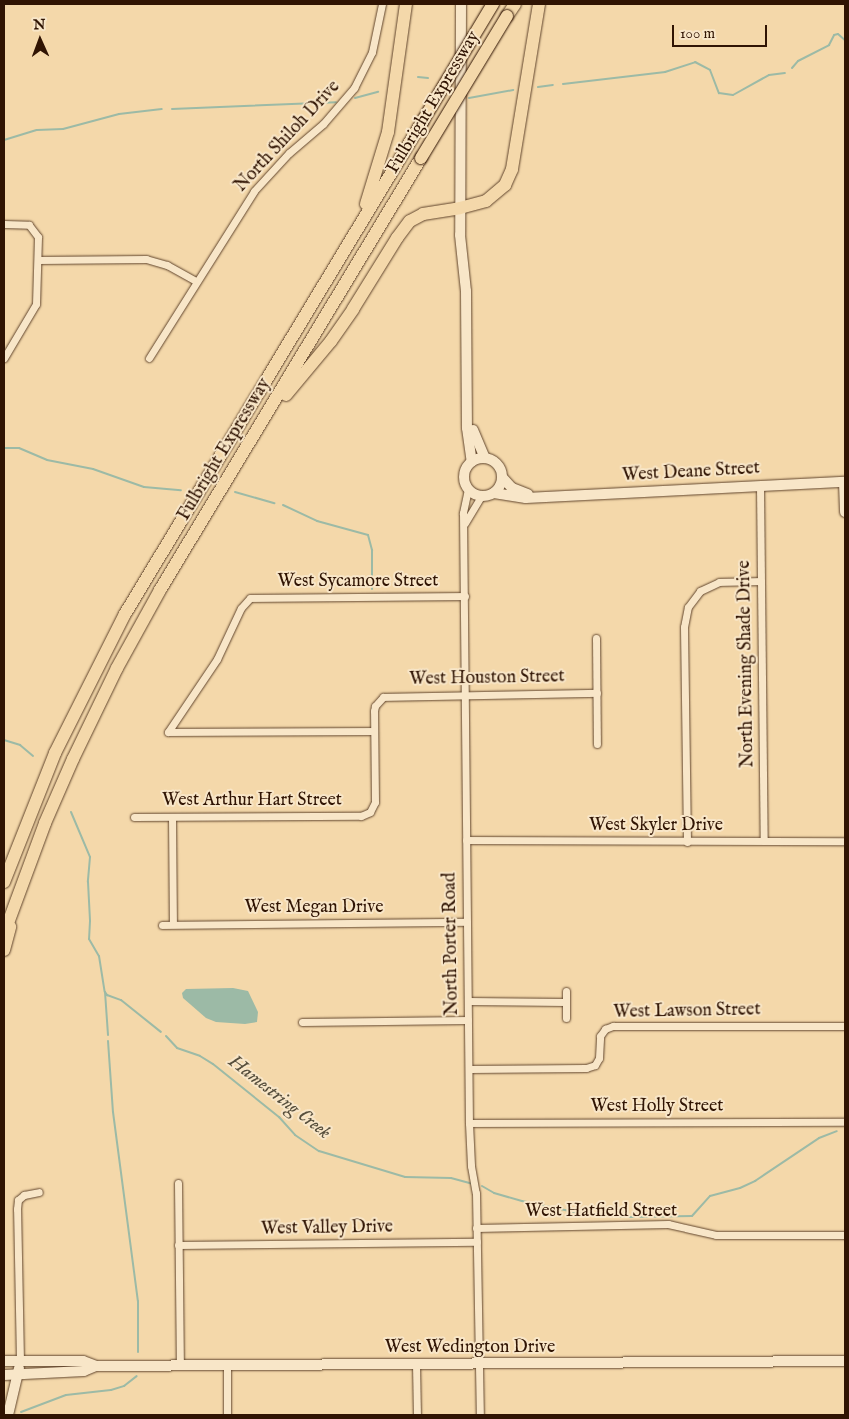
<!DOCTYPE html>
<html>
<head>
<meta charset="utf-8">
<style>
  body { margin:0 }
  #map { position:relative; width:849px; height:1419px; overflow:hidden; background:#f4d8aa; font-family:"IM FELL English",serif }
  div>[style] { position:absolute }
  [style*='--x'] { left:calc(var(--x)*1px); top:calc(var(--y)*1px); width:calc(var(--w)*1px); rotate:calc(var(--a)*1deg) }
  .water>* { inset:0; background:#9cbaa6 }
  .stream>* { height:2px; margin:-1px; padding:0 1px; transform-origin:1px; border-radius:1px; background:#9cbaa6 }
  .roads { filter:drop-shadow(0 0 1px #61452d) drop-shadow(0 0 1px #61452d) }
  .street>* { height:7px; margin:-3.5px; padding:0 3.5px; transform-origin:3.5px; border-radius:3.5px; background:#f8e6c8 }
  .secondary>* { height:10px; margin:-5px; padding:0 5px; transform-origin:5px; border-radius:5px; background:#f8e6c8 }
  .secondary>.ring { margin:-5px; padding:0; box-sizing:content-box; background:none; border:10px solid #f8e6c8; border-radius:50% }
  .highway>* { height:12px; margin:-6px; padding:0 6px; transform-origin:6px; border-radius:6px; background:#f4d8aa }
  .bridges { filter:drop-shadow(0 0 1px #301403) drop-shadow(0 0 1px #301403) }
  .highway-bridge>* { height:12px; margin:-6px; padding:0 6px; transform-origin:6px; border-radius:6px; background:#f4d8aa }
  span { translate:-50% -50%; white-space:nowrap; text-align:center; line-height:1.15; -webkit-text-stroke:4px #f8e6c8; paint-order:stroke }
  .street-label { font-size:18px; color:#301403 }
  .water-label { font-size:19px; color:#564e3c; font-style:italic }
  .frame { position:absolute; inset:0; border:5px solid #301403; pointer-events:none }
  .north { position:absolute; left:15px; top:15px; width:50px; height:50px; -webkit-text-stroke:4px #f8e6c8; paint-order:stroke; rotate:358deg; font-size:14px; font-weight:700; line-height:20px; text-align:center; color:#301403 }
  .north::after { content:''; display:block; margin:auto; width:18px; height:22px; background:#301403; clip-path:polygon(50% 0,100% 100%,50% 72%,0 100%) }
  .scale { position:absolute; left:672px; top:25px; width:95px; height:22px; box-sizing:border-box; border:2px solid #301403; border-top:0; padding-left:6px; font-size:15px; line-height:18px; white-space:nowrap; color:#301403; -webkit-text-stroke:4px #f8e6c8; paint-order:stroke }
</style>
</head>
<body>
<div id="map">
  <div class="water">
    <i style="clip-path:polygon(233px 988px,248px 991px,258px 1012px,257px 1022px,245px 1024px,216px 1022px,206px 1018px,183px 998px,182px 993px,186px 989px)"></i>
  </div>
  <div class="stream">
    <i style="--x:792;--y:68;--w:9;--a:-49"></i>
    <i style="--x:798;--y:61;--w:35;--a:-27"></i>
    <i style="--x:829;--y:45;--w:11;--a:-63"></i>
    <i style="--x:834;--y:35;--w:4;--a:-14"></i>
    <i style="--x:838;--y:34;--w:9;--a:41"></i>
    <i style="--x:418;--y:77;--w:10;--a:6"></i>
    <i style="--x:563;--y:84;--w:103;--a:-6.7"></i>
    <i style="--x:665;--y:72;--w:32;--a:-18"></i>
    <i style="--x:695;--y:62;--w:17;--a:28"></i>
    <i style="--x:710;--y:70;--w:25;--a:69"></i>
    <i style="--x:719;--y:93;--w:14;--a:8"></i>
    <i style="--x:733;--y:95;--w:41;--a:-29.1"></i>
    <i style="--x:769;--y:75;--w:16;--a:-7"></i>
    <i style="--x:538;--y:87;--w:15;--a:-8"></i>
    <i style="--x:355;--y:98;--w:24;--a:-15"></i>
    <i style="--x:469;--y:98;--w:45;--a:-10.3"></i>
    <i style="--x:172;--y:109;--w:164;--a:-2.4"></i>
    <i style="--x:4;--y:140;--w:34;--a:-17"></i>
    <i style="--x:37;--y:130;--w:26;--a:-2"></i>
    <i style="--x:63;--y:129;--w:58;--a:-15"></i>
    <i style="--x:119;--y:114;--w:43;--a:-6.6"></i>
    <i style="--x:4;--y:448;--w:15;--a:0"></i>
    <i style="--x:19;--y:448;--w:30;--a:23"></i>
    <i style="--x:47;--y:460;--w:47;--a:11.1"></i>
    <i style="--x:93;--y:469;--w:54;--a:19.4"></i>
    <i style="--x:144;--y:487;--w:37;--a:5"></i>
    <i style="--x:235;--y:492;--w:41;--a:15.8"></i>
    <i style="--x:283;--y:505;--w:38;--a:25"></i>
    <i style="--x:317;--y:521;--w:53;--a:15.4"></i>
    <i style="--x:368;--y:535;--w:16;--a:75"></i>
    <i style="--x:372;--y:550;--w:39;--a:90"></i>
    <i style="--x:4;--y:740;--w:17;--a:17"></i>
    <i style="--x:20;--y:745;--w:17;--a:40"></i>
    <i style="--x:71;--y:812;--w:49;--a:67.1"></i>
    <i style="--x:90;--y:857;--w:25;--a:95"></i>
    <i style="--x:88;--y:882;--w:39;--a:87"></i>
    <i style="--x:90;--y:921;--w:18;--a:93"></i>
    <i style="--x:89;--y:939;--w:20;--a:60"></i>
    <i style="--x:99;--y:956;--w:36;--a:81"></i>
    <i style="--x:105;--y:992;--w:4;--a:56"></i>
    <i style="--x:107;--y:995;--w:15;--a:20"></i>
    <i style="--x:121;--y:1000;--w:51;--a:38.7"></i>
    <i style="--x:105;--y:992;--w:43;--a:86"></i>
    <i style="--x:166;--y:1036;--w:16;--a:47"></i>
    <i style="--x:177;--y:1048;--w:24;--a:19"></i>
    <i style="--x:200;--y:1056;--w:15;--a:32"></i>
    <i style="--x:213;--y:1064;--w:85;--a:38.8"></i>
    <i style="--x:279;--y:1117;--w:24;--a:48"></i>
    <i style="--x:295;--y:1135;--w:29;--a:34"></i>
    <i style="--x:319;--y:1151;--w:90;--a:16.8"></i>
    <i style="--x:405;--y:1177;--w:46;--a:1.2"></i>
    <i style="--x:451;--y:1178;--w:20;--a:15"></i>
    <i style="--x:108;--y:1041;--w:71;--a:86"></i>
    <i style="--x:113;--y:1112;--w:191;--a:82.5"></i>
    <i style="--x:138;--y:1301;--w:51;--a:90"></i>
    <i style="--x:482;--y:1186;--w:14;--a:30"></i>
    <i style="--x:494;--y:1193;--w:29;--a:16"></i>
    <i style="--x:522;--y:1201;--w:68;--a:11.8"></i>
    <i style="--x:589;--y:1215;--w:42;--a:2.7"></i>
    <i style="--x:631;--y:1217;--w:61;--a:-0.9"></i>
    <i style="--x:692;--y:1216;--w:27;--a:-48"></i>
    <i style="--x:710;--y:1196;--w:31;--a:-15"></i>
    <i style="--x:740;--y:1188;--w:17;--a:-25"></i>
    <i style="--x:755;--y:1181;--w:77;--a:-33.9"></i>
    <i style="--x:819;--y:1138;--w:19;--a:-21"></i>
    <i style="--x:21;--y:1412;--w:48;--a:-20.7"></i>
    <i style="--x:66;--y:1395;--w:45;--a:-6.3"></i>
    <i style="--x:111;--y:1390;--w:14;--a:-17"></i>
    <i style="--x:124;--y:1386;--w:16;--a:-38"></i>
  </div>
  <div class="roads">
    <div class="street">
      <i style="--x:4;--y:224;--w:25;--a:2"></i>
      <i style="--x:29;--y:225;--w:15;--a:53"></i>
      <i style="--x:38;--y:237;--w:67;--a:91.7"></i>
      <i style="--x:36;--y:304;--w:63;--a:120.7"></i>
      <i style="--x:38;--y:260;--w:108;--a:-0.5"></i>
      <i style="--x:146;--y:259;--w:22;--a:16"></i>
      <i style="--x:167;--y:265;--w:33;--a:29"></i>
      <i style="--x:149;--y:358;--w:197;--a:-57.8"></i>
      <i style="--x:254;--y:191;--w:52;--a:-47.4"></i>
      <i style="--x:289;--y:153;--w:45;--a:-40.5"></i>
      <i style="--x:323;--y:124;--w:48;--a:-49.3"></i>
      <i style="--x:354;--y:88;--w:40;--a:-63.4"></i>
      <i style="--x:372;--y:52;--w:49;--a:-78.2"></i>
      <i style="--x:760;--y:486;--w:355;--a:89.4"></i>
      <i style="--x:468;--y:489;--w:25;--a:102"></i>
      <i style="--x:463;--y:513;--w:610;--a:89.44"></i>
      <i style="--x:469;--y:1123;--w:43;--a:87.3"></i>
      <i style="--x:471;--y:1166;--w:27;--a:80"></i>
      <i style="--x:476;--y:1193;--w:222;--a:89"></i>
      <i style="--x:465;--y:523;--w:33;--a:-59"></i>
      <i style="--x:596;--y:638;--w:106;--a:89.5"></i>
      <i style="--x:168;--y:732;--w:88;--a:-56.1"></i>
      <i style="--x:217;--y:659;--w:56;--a:-64.8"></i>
      <i style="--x:241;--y:608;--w:13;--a:-48"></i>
      <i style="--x:250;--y:598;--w:215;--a:-0.5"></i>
      <i style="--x:168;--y:732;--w:206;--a:-0.3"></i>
      <i style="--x:134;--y:817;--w:227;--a:-0.3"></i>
      <i style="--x:361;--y:816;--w:10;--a:-24"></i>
      <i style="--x:370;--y:812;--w:11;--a:-63"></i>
      <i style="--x:375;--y:802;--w:91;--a:-90.6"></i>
      <i style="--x:374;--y:711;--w:5;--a:-79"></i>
      <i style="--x:375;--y:706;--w:12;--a:-48"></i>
      <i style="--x:383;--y:697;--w:214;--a:-1.1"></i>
      <i style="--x:172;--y:817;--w:107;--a:89.5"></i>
      <i style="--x:466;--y:840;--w:379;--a:0.2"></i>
      <i style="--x:687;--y:842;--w:215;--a:-90.8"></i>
      <i style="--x:684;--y:627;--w:20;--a:-79"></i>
      <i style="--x:688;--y:607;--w:20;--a:-53"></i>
      <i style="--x:700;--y:591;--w:21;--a:-25"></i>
      <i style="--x:719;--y:582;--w:41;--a:-1.4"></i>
      <i style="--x:162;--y:925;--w:305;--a:-0.6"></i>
      <i style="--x:566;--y:991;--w:11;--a:90"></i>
      <i style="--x:468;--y:1001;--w:98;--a:0.6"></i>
      <i style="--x:566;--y:1002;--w:16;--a:90"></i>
      <i style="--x:302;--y:1022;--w:166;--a:-0.7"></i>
      <i style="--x:469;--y:1069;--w:117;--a:-0.5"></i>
      <i style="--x:586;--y:1068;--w:9;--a:-18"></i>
      <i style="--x:595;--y:1065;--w:8;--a:-60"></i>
      <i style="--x:599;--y:1058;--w:22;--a:-87"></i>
      <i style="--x:600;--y:1036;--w:9;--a:-54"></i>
      <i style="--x:605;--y:1029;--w:9;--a:-21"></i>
      <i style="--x:613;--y:1026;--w:232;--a:0"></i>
      <i style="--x:469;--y:1123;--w:376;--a:-0.2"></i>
      <i style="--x:178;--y:1183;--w:183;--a:89.4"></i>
      <i style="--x:476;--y:1228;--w:192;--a:-1.2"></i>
      <i style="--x:668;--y:1224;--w:49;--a:12.9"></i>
      <i style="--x:716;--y:1235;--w:129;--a:0"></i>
      <i style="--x:178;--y:1245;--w:299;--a:-0.6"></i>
      <i style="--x:20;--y:1361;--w:152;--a:-91.1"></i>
      <i style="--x:17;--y:1209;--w:9;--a:-84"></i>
      <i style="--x:18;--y:1200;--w:8;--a:-40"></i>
      <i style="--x:24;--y:1195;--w:15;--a:-11"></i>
      <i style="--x:416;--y:1364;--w:51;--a:88.9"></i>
      <i style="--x:227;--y:1366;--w:49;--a:90"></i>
    </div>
    <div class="secondary">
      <i style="--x:461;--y:4;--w:231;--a:90.2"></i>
      <i style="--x:460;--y:235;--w:56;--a:83.9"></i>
      <i style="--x:466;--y:291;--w:137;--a:89.6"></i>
      <i style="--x:467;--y:428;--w:34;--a:82"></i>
      <i style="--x:473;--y:430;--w:30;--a:67"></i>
      <i class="ring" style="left:464px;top:458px;width:28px;height:28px"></i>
      <i style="--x:502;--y:477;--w:15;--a:48"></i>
      <i style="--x:512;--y:488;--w:17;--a:21"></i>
      <i style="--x:844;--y:482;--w:30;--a:88"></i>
      <i style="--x:494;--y:493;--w:32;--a:9"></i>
      <i style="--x:526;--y:498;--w:319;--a:-2.9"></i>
      <i style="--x:4;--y:1361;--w:79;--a:0"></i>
      <i style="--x:83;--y:1361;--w:14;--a:21"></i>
      <i style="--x:4;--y:1375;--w:80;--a:-2.9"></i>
      <i style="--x:84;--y:1371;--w:13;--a:-23"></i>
      <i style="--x:96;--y:1366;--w:749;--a:-0.38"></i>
      <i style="--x:8;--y:1415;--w:48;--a:-76.8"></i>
    </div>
    <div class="highway">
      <i style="--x:507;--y:16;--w:14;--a:-56"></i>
      <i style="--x:366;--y:204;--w:75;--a:-73"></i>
      <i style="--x:388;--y:132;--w:129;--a:-82"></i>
      <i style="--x:286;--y:395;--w:70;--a:-50.2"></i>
      <i style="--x:331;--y:341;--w:39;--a:-55"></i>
      <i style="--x:353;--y:309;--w:84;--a:-58.2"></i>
      <i style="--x:397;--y:238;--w:21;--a:-53"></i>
      <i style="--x:410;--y:221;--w:15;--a:-28"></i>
      <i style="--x:423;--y:214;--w:37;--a:-9"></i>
      <i style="--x:460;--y:208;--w:27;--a:-15"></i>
      <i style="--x:486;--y:201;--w:25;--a:-40"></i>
      <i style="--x:505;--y:185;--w:17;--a:-66"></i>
      <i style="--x:512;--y:169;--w:167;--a:-80.7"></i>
      <i style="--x:4;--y:882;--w:139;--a:-68.4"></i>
      <i style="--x:55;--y:753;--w:156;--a:-63.3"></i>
      <i style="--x:125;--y:614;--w:575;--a:-58.88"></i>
      <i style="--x:4;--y:934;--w:118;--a:-69.7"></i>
      <i style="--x:45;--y:823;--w:70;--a:-66.4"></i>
      <i style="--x:73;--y:759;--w:101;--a:-64.2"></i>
      <i style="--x:117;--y:668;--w:89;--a:-61.1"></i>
      <i style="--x:160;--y:590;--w:505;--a:-58.86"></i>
      <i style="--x:4;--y:950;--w:24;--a:-75"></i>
    </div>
  </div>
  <div class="bridges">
    <div class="highway-bridge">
      <i style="--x:422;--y:122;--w:138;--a:-59"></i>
      <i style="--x:421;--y:158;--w:166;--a:-58.8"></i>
    </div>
  </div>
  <div class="street-label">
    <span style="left:434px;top:103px;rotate:-59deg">Fulbright Expressway</span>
    <span style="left:288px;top:137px;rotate:-47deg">North Shiloh Drive</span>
    <span style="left:225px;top:450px;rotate:-59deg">Fulbright Expressway</span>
    <span style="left:691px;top:473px;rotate:-3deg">West Deane Street</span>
    <span style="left:358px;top:582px">West Sycamore Street</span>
    <span style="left:747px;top:664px;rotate:-91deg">North Evening Shade Drive</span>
    <span style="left:487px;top:679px;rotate:-1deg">West Houston Street</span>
    <span style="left:252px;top:801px">West Arthur Hart Street</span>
    <span style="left:656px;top:826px">West Skyler Drive</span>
    <span style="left:314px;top:908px">West Megan Drive</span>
    <span style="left:452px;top:944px;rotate:-91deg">North Porter Road</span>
    <span style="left:687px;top:1012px;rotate:-1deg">West Lawson Street</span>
    <span style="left:657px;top:1107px">West Holly Street</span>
    <span style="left:601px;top:1212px">West Hatfield Street</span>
    <span style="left:327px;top:1229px;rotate:-1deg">West Valley Drive</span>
    <span style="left:470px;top:1348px">West Wedington Drive</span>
  </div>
  <div class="water-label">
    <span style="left:279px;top:1098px;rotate:38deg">Hamestring Creek</span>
  </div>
  <div class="frame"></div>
  <div class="north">N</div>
  <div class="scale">100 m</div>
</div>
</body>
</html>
